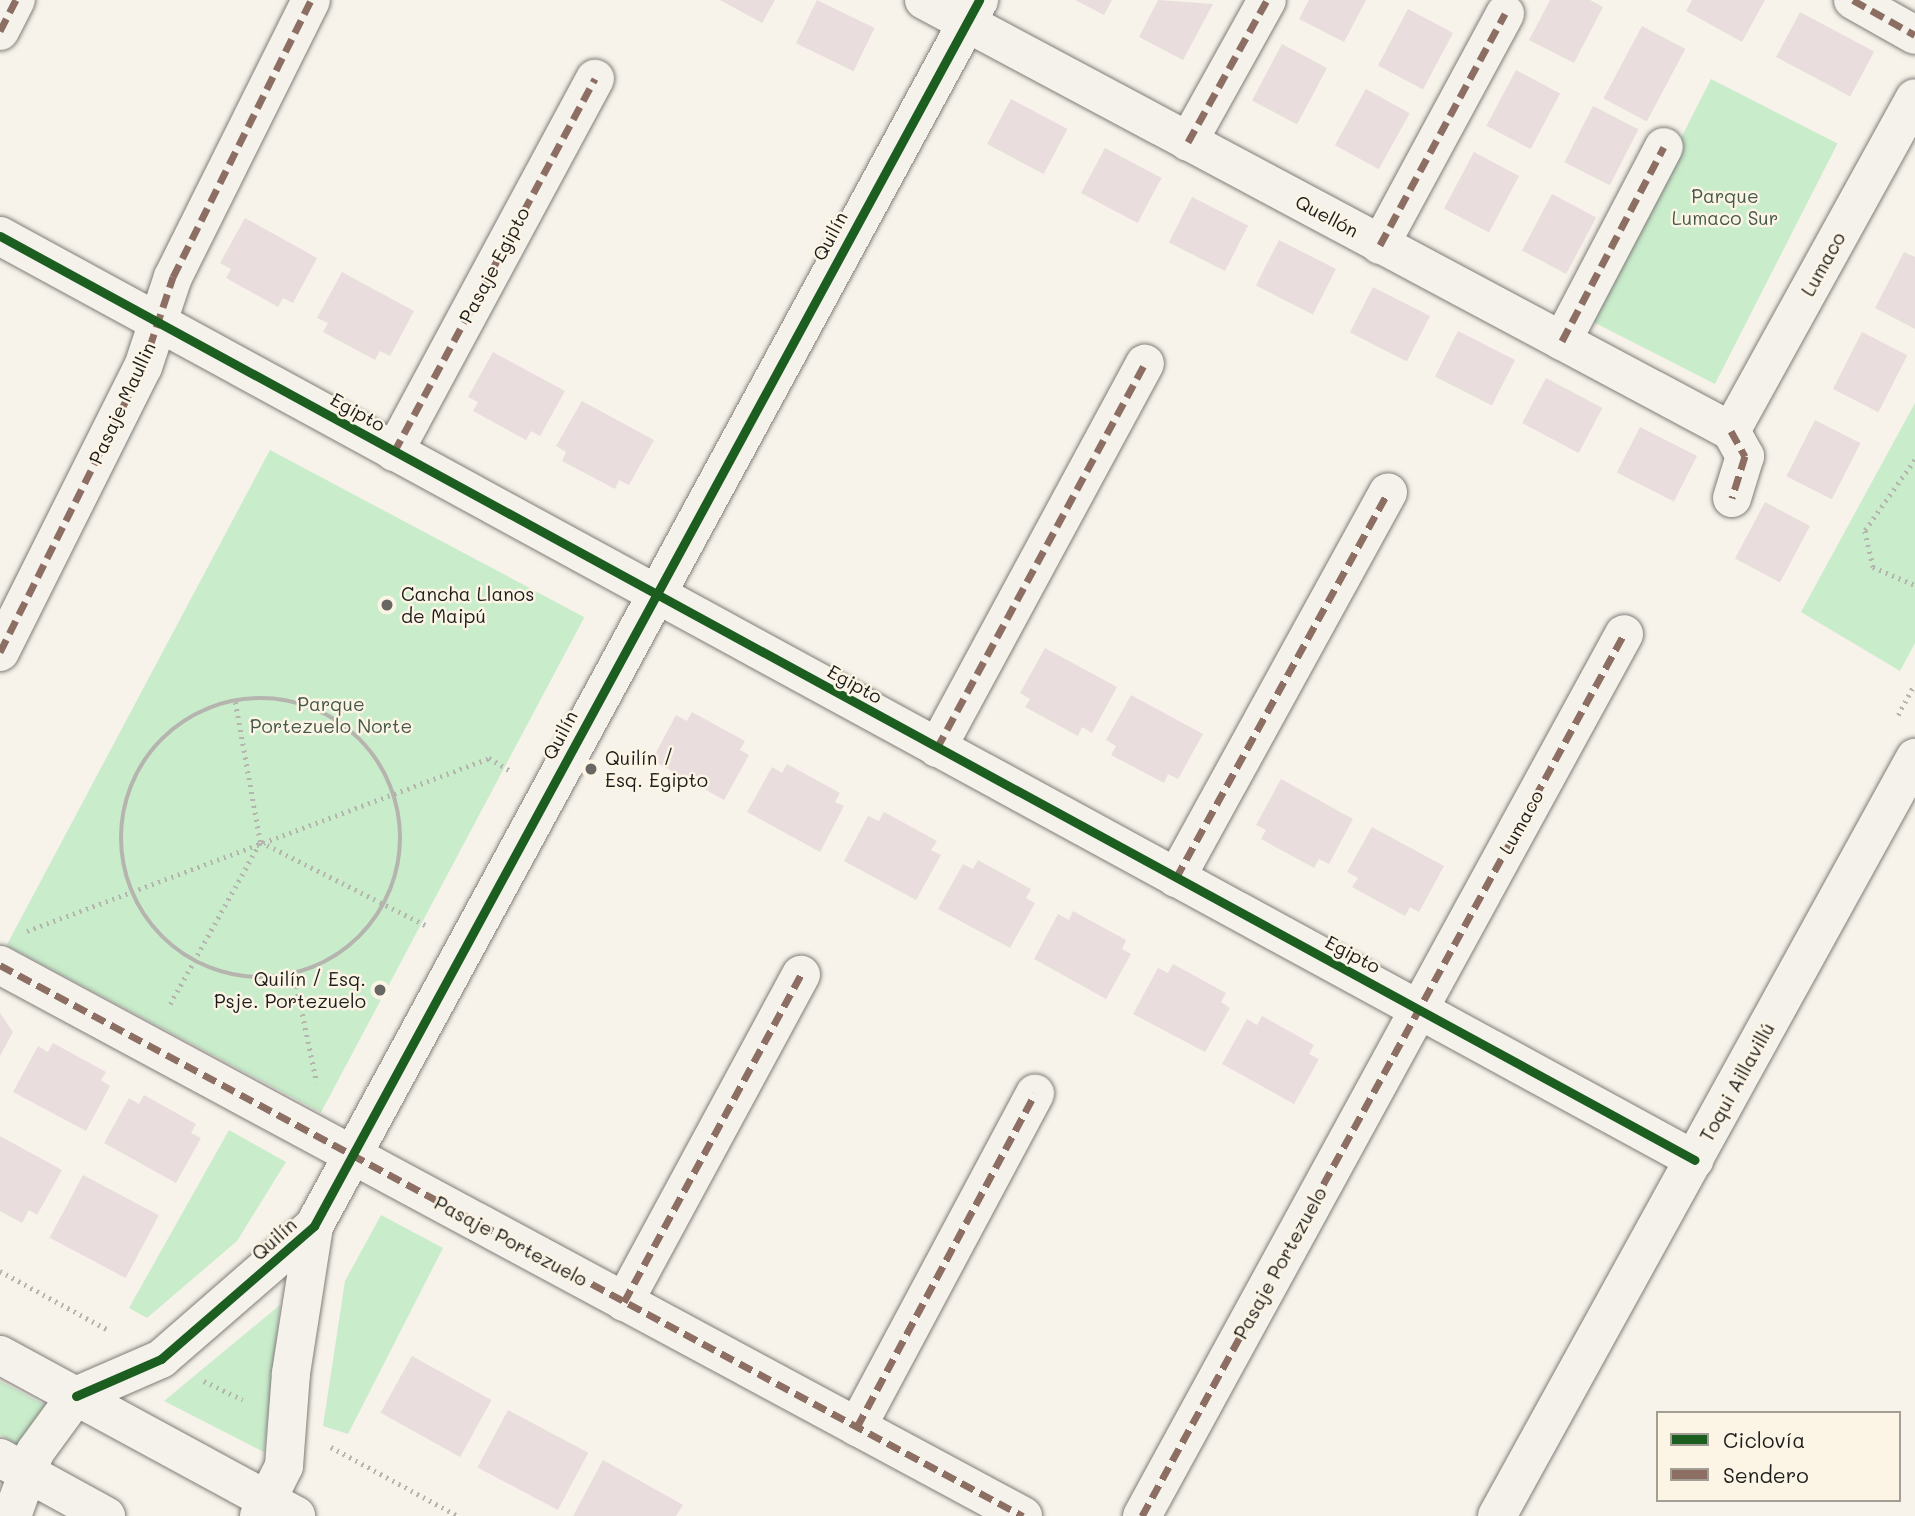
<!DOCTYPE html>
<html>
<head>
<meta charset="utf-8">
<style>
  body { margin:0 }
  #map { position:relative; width:1915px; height:1516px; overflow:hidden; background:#f7f3ea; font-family:Mali,sans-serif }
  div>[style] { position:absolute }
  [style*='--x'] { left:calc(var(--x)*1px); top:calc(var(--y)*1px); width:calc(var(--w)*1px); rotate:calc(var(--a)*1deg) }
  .green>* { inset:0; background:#c9eccb; transform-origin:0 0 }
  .building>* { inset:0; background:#eadddd; transform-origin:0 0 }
  .path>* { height:4.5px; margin-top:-2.25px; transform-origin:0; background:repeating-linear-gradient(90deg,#b6b4af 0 2px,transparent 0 7px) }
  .path>.ring { margin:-2.25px; padding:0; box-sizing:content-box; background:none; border:4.5px solid #b6b4af; border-radius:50% }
  .roads { filter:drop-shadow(0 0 2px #7f7d79) drop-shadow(0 0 2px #7f7d79) }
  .minor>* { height:38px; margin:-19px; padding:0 19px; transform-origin:19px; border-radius:19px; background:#f5f2ec }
  .quiet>* { height:7px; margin-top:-3.5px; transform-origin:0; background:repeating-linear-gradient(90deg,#8d6e63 0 14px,transparent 0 21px) }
  .cycleway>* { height:9px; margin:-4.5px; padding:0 4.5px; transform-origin:4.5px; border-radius:4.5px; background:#1b5e20 }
  .dots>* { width:19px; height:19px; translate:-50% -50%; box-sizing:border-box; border:4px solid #fcf5e5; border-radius:50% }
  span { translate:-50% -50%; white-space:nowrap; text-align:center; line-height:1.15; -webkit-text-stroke:5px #fcf5e5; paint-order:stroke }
  .park-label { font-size:19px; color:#445949 }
  .street-label { font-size:19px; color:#1c1c1c }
  .poi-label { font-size:19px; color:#1c1c1c }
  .left { translate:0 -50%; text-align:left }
  .right { translate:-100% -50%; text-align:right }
  .legend { position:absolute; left:1656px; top:1411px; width:245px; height:91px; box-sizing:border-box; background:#fcf5e5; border:2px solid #a29e95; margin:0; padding:9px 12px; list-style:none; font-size:21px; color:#1c1c1c }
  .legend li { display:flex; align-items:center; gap:14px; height:35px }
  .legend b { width:35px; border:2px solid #a29e95 }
</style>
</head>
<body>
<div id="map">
  <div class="green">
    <i style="left:1711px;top:79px;width:142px;height:270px;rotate:27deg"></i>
    <i style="clip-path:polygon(1915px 403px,1915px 643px,1900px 671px,1801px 612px)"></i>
    <i style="left:270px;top:450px;width:356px;height:561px;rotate:28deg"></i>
    <i style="clip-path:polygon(229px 1130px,286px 1162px,237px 1241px,147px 1318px,129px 1308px)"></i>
    <i style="clip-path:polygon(381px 1215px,443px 1248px,348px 1434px,323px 1426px,345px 1281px)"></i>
    <i style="clip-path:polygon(280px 1305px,264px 1452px,164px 1401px)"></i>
    <i style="clip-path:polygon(0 1381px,45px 1405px,20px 1446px,0 1435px)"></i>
  </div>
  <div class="building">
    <i style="clip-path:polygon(720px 0,775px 0,762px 23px)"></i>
    <i style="left:817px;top:0;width:64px;height:48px;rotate:26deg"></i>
    <i style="clip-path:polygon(1075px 0,1112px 0,1104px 15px)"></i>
    <i style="clip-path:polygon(1158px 0,1213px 4px,1183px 60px,1139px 37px)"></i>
    <i style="clip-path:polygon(1309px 0,1366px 0,1344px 42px,1299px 19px)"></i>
    <i style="clip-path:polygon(1550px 0,1590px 0,1603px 7px,1574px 63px,1529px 40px)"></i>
    <i style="clip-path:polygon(1692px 0,1765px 0,1742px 42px,1686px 11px)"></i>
    <i style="left:1408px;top:9px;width:51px;height:64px;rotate:28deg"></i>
    <i style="left:1800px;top:12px;width:84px;height:51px;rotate:28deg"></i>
    <i style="left:1642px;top:26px;width:49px;height:82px;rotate:28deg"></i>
    <i style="left:1282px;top:44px;width:51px;height:64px;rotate:28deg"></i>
    <i style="left:1516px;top:70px;width:50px;height:63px;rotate:28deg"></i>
    <i style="left:1366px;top:89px;width:50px;height:64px;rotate:29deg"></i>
    <i style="left:1011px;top:99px;width:64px;height:51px;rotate:28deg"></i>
    <i style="left:1593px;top:106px;width:51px;height:63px;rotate:27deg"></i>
    <i style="left:1105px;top:148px;width:64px;height:51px;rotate:28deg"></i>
    <i style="left:1474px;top:152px;width:51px;height:64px;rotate:28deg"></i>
    <i style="left:1552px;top:194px;width:50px;height:64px;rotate:28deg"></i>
    <i style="left:1192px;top:197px;width:63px;height:51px;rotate:27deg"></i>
    <i style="clip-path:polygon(245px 218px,317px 258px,293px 303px,283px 298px,278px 307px,226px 278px,231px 269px,220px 263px)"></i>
    <i style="left:1279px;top:240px;width:64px;height:51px;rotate:27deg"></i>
    <i style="clip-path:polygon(1904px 252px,1915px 257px,1915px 329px,1875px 308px)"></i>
    <i style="clip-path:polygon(342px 272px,414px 311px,390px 356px,380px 351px,375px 360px,323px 332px,328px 323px,317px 318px)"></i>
    <i style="left:1373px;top:287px;width:64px;height:51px;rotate:27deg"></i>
    <i style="left:1458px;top:331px;width:64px;height:51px;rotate:27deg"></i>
    <i style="left:1862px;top:332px;width:51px;height:64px;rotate:27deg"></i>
    <i style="clip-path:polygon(493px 352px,565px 391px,540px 436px,531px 431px,526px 440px,473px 411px,478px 402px,468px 397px)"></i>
    <i style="left:1546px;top:378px;width:64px;height:51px;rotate:28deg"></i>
    <i style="clip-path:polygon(582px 401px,654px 440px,629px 485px,619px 480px,615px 489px,562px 461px,566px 452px,556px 446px)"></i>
    <i style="left:1815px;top:420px;width:51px;height:63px;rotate:27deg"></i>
    <i style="left:1640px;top:427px;width:64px;height:51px;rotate:27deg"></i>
    <i style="left:1765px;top:502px;width:51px;height:64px;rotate:28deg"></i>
    <i style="clip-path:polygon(1045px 648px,1117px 687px,1092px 733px,1082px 727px,1078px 736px,1025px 707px,1030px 699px,1020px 693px)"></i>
    <i style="clip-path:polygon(1131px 695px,1203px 734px,1178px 779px,1168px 774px,1164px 783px,1111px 755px,1116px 746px,1106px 740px)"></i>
    <i style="clip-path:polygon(692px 712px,745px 741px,740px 750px,749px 755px,724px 800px,652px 760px,676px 715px,687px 721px)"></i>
    <i style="clip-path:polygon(787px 764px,840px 793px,835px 802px,844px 806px,820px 852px,747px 812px,772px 767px,782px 773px)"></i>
    <i style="clip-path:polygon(1281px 779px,1353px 819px,1329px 864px,1319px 859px,1314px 868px,1261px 839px,1266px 830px,1256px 825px)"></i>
    <i style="clip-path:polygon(884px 812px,937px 841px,931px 850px,941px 855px,916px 900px,844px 861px,868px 816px,879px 821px)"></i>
    <i style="clip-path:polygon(1372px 827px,1444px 866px,1419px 912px,1410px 907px,1405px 916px,1352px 887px,1358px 878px,1347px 872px)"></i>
    <i style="clip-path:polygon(978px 860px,1031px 889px,1026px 898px,1035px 903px,1010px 948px,938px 909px,963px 864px,973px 869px)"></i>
    <i style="clip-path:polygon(1073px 911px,1126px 940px,1122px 949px,1131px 954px,1106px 999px,1034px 959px,1058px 914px,1069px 920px)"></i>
    <i style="clip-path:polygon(1173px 964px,1226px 993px,1221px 1002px,1230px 1008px,1205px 1052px,1133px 1014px,1158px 968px,1168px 973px)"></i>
    <i style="clip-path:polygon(0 1013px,13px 1032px,0 1056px)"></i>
    <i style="clip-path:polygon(1262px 1016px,1314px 1045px,1309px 1054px,1319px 1059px,1294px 1104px,1222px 1064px,1247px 1019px,1257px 1025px)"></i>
    <i style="clip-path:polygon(53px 1043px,106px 1072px,101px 1080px,110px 1086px,86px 1131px,13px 1092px,38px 1046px,48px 1052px)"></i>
    <i style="clip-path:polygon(144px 1095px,196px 1124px,191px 1133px,201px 1138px,176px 1183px,104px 1143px,129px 1098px,139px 1104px)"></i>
    <i style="clip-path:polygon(0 1136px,62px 1170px,37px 1215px,29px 1210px,22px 1223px,0 1211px)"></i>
    <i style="left:83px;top:1175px;width:86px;height:71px;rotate:28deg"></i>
    <i style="left:412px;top:1356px;width:91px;height:65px;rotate:29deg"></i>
    <i style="left:508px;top:1410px;width:91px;height:65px;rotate:28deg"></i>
    <i style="clip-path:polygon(603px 1460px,683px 1505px,676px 1516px,573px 1516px)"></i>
  </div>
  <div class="path">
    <i style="--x:1915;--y:460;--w:87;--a:125.2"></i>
    <i style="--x:1865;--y:531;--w:37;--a:77"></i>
    <i style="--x:1873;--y:567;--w:46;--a:23.2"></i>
    <i class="ring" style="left:121px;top:698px;width:275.5px;height:275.5px"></i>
    <i style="--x:1898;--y:715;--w:34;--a:-62"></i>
    <i style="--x:261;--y:842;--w:184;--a:26.8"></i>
    <i style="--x:27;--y:931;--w:493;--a:-20.5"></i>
    <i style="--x:489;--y:758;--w:26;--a:31"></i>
    <i style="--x:294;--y:973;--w:112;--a:78.2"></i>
    <i style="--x:170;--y:1004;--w:185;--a:-60.9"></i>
    <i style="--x:260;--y:842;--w:143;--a:-100.1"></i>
    <i style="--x:0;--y:1271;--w:125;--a:28.6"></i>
    <i style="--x:204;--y:1381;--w:43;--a:26"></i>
    <i style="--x:331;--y:1447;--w:145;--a:28.5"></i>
  </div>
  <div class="roads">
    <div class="minor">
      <i style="--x:924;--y:0;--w:915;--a:28.11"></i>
      <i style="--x:1731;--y:431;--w:29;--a:61"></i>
      <i style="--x:1745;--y:456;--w:44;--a:107.2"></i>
      <i style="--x:1853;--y:0;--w:71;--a:29.4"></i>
      <i style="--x:0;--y:31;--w:35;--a:-63"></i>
      <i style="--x:1188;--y:142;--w:162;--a:-60.9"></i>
      <i style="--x:0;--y:236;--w:1930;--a:28.6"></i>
      <i style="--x:1380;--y:245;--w:263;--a:-61.6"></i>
      <i style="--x:1562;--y:341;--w:219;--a:-62.3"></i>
      <i style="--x:1731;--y:431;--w:380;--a:-61.1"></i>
      <i style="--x:394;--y:452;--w:424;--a:-61.7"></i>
      <i style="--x:0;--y:652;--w:319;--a:-63.4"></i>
      <i style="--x:143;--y:367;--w:95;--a:-71.6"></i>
      <i style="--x:173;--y:277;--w:309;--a:-63.5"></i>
      <i style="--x:937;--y:748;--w:437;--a:-61.6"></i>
      <i style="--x:1176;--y:878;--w:440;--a:-61.2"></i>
      <i style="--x:0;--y:965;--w:1162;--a:28.31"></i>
      <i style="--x:624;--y:1302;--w:372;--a:-61.6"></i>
      <i style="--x:0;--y:1355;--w:337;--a:28.5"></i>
      <i style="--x:76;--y:1396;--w:93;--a:-23.5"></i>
      <i style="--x:161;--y:1359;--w:203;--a:-41"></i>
      <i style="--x:314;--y:1226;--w:1395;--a:-61.52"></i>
      <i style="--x:857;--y:1427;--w:378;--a:-61.9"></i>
      <i style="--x:0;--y:1458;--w:121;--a:28.7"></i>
      <i style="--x:12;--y:1516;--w:68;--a:-70.2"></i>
      <i style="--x:35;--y:1452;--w:69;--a:-53.8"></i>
      <i style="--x:259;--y:1516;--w:56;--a:-63.4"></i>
      <i style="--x:284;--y:1466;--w:93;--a:-85.7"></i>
      <i style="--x:291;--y:1373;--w:149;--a:-81.1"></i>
      <i style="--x:1142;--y:1516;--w:1005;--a:-61.34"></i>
      <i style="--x:1497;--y:1516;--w:866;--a:-61.13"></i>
    </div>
  </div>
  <div class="quiet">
    <i style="--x:1853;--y:0;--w:71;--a:29.4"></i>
    <i style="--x:0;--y:31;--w:35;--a:-63"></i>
    <i style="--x:1188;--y:142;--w:162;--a:-60.9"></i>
    <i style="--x:1380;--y:245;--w:263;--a:-61.6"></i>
    <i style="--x:1562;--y:341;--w:219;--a:-62.3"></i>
    <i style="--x:1731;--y:431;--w:29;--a:61"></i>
    <i style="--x:1745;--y:456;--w:44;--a:107.2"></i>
    <i style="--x:394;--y:452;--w:424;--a:-61.7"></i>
    <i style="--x:0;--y:652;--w:319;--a:-63.4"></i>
    <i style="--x:143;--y:367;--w:95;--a:-71.6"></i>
    <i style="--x:173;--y:277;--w:309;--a:-63.5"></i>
    <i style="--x:937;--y:748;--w:437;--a:-61.6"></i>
    <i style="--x:1176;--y:878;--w:440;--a:-61.2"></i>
    <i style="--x:0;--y:965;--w:1162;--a:28.31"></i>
    <i style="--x:624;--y:1302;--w:372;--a:-61.6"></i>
    <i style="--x:857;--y:1427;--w:378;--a:-61.9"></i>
    <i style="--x:1142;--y:1516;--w:1005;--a:-61.34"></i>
  </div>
  <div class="cycleway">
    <i style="--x:0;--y:236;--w:1930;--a:28.6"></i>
    <i style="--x:76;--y:1396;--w:93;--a:-23.5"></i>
    <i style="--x:161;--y:1359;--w:203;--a:-41"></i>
    <i style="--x:314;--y:1226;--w:1395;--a:-61.52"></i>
  </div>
  <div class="dots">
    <i style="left:387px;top:605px;background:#696764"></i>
    <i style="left:591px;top:769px;background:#696764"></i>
    <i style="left:380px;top:990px;background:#696764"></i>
  </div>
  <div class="park-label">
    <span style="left:1725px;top:207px">Parque<br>Lumaco Sur</span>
    <span style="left:331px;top:715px">Parque<br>Portezuelo Norte</span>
  </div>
  <div class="street-label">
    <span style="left:1327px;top:216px;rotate:28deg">Quellón</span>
    <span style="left:830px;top:236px;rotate:-62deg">Quilín</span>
    <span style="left:1823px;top:264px;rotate:-61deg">Lumaco</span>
    <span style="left:494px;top:265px;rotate:-62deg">Pasaje Egipto</span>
    <span style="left:122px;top:403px;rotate:-65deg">Pasaje Maullin</span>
    <span style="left:358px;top:412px;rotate:29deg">Egipto</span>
    <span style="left:855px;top:684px;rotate:29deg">Egipto</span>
    <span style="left:560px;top:735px;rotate:-62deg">Quilín</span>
    <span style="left:1521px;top:822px;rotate:-61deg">Lumaco</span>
    <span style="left:1353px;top:954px;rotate:28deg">Egipto</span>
    <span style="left:1737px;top:1082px;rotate:-61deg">Toqui Aillavillú</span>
    <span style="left:274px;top:1239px;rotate:-42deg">Quilín</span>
    <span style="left:511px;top:1241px;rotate:28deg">Pasaje Portezuelo</span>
    <span style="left:1280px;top:1263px;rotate:-61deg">Pasaje Portezuelo</span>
  </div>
  <div class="poi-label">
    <span class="left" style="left:401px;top:605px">Cancha Llanos<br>de Maipú</span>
    <span class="left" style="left:605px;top:769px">Quilín /<br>Esq. Egipto</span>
    <span class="right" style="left:366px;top:990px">Quilín / Esq.<br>Psje. Portezuelo</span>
  </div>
  <ul class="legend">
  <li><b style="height:9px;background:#1b5e20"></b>Ciclovía</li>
  <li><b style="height:9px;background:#8d6e63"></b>Sendero</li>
  </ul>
</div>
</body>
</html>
